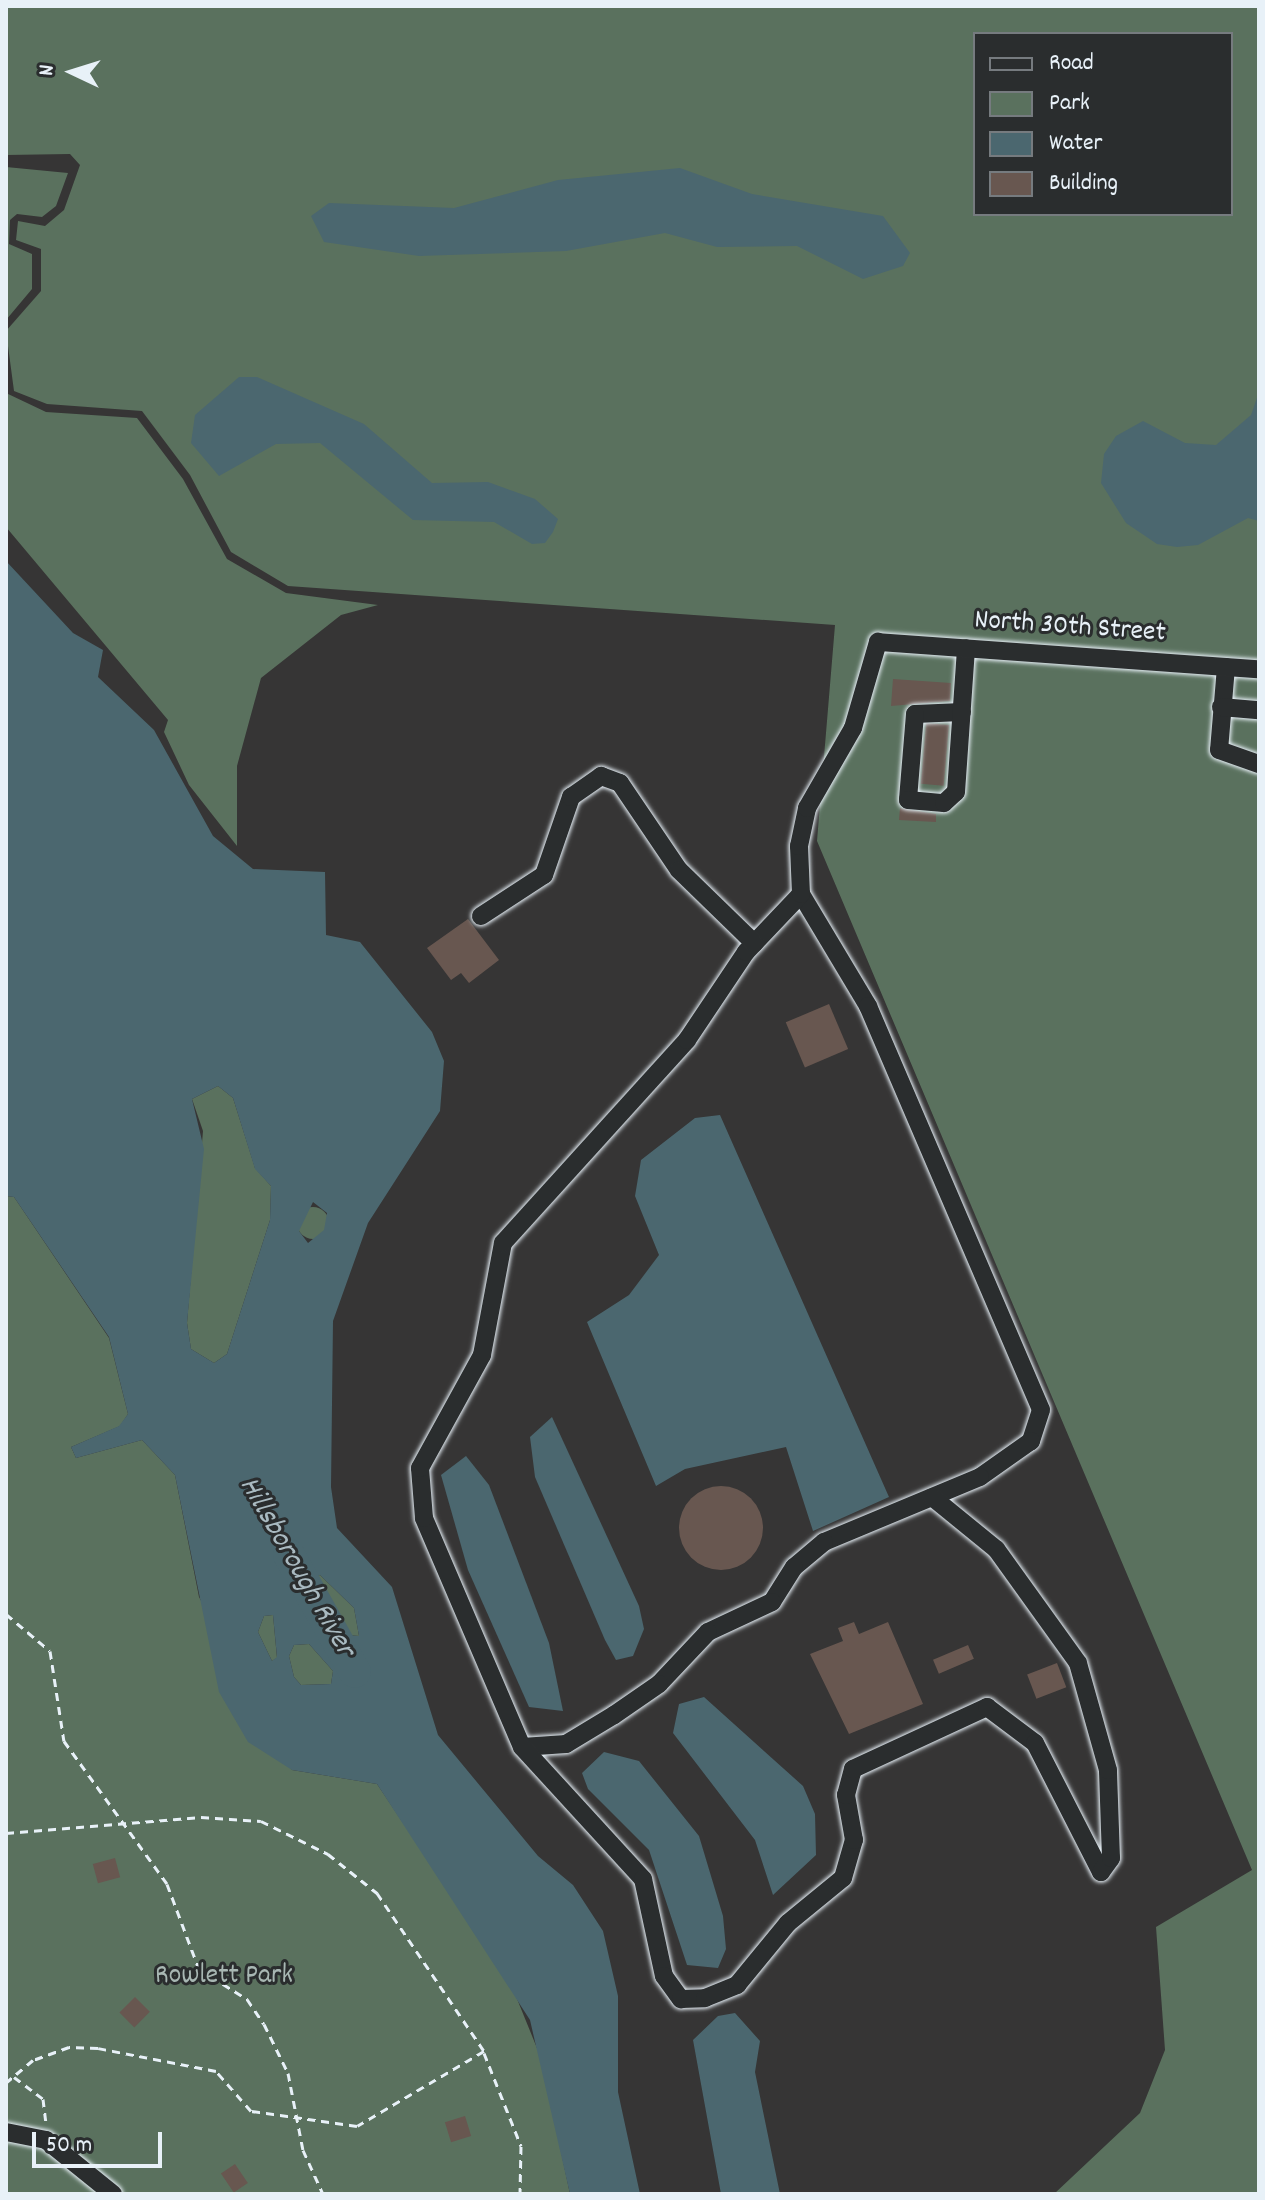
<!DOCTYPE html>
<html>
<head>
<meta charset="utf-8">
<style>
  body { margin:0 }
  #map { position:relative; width:1265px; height:2200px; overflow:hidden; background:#363535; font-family:Dekko,sans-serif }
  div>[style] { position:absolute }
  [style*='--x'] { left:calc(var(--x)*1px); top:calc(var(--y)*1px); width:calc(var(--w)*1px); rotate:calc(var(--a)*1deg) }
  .green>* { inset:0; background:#5a715e }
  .round { border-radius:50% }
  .water>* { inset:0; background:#4b676f }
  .river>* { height:32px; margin:-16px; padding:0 16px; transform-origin:16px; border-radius:16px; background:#4b676f }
  .building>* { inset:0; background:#685750; transform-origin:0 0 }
  .path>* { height:3px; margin-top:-1.5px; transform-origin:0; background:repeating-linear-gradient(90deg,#e8f1f8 0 8px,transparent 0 14px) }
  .roads { filter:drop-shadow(0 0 2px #e8f1f8) drop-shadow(0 0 2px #e8f1f8) }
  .minor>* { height:18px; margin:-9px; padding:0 9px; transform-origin:9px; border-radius:9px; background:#2a2d2e }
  span { translate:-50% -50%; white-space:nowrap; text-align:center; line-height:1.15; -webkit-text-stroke:6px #2a2d2e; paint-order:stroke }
  .street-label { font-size:28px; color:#e8f1f8 }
  .park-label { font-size:28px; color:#a8b7b3 }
  .water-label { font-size:30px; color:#a9bac1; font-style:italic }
  .frame { position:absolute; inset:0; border:8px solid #e8f1f8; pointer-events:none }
  .legend { position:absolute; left:973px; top:32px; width:260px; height:184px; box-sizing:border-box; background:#2a2d2e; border:2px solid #767b7f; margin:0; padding:10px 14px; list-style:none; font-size:24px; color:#e8f1f8 }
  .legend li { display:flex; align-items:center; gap:16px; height:40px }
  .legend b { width:40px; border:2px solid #767b7f }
  .north { position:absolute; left:32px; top:32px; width:80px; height:80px; -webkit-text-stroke:6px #2a2d2e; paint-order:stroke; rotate:274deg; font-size:22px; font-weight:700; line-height:32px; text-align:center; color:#e8f1f8 }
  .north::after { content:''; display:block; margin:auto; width:28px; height:36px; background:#e8f1f8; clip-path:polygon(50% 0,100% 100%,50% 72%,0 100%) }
  .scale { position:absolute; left:32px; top:2132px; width:130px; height:36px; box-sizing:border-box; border:4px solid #e8f1f8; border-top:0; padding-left:10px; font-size:24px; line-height:28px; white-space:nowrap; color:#e8f1f8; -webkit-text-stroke:6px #2a2d2e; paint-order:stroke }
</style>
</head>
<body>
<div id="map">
  <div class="green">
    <i style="clip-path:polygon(evenodd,6px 6px,1259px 6px,1259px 2194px,1054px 2194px,1140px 2113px,1165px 2050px,1156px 1927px,1252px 1870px,817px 841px,835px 625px,288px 586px,231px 552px,190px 475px,142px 411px,47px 404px,14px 391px,6px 331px,41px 291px,41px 249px,16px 240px,18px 221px,45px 226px,64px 210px,80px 165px,70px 154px,6px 155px,6px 6px,975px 34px,1231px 34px,1231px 214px,975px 214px,975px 34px)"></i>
    <i style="clip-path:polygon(6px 167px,68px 173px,56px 206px,42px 217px,17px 214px,10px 220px,9px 244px,32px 254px,32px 289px,6px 320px)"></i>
    <i style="clip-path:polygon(6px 393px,46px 412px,137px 418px,183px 479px,227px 559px,286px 593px,378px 605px,341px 615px,261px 678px,237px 766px,237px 846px,189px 785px,164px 732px,168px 720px,6px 527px)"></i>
    <i style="clip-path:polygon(218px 1086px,233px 1098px,255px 1168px,271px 1186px,270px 1220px,227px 1354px,214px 1363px,191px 1349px,187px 1323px,203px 1131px,192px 1099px)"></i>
    <i style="clip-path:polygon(6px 1196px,14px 1197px,109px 1338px,128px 1414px,120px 1426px,71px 1447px,76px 1458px,142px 1440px,175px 1475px,199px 1597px,292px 1770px,377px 1784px,511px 1984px,541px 2058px,570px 2194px,6px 2194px)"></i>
    <i class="round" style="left:297px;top:1207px;width:32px;height:32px"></i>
    <i style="clip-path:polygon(320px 1575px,354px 1608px,359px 1636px,334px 1634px,313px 1609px,311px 1578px)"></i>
    <i style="clip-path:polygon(273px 1615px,277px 1658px,272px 1661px,258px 1632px,264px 1616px)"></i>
    <i style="clip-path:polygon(309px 1644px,333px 1671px,331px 1684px,301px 1685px,294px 1677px,289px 1656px,294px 1645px)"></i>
  </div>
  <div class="water">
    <i style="clip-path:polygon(680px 168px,752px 194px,883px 216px,910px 253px,903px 266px,863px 279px,797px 246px,717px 247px,665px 233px,566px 251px,419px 256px,324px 242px,311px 216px,329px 203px,454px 208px,558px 180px)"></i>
    <i style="clip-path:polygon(239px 377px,257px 377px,364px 424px,432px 483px,488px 482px,535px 499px,558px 519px,553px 532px,545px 543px,532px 544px,494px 522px,413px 520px,320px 443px,276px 444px,219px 476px,191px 443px,195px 415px)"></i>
    <i style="clip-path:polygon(1259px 392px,1259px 521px,1248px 518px,1198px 545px,1177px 547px,1157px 544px,1126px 523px,1101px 483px,1104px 454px,1116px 436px,1143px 421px,1185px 443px,1216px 445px,1251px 415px)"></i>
    <i style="clip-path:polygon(evenodd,6px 561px,73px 633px,103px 650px,98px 677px,154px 730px,213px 836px,253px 869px,325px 872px,326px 935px,360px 942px,432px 1032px,444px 1061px,440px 1111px,368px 1223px,333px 1321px,331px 1487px,337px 1528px,392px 1587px,438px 1735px,538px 1856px,573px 1885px,603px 1931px,618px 1996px,618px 2092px,640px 2194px,570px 2194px,530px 2020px,377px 1784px,292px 1770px,248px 1742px,219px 1692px,175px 1475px,142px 1440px,76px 1458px,71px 1447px,119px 1426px,128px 1414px,109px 1337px,14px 1197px,6px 1196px,6px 561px,218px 1086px,233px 1098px,255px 1169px,271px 1186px,270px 1220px,227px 1354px,214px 1363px,191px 1349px,187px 1323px,204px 1149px,192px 1099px,218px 1086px,6px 561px,313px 1202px,327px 1213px,324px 1230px,308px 1243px,299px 1231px,313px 1202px,6px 561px,320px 1575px,354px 1608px,359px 1636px,334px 1634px,313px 1609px,311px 1578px,320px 1575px,6px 561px,273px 1615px,277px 1657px,272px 1661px,258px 1632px,264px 1616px,273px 1615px,6px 561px,309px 1644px,333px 1671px,331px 1684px,301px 1685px,294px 1677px,289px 1656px,294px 1645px,309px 1644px)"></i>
    <i style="clip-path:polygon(720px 1115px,889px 1497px,813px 1531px,786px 1447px,685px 1469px,656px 1486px,587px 1322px,629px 1295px,659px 1255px,635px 1196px,641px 1160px,695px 1118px)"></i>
    <i style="clip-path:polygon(552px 1417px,639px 1606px,644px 1629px,633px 1656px,616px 1660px,605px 1640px,535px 1477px,530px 1437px)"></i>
    <i style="clip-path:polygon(466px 1456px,489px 1485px,549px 1643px,563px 1711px,529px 1707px,468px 1570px,441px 1475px)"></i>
    <i style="clip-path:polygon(704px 1697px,803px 1786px,815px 1814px,816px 1855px,773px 1895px,755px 1840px,673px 1733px,679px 1704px)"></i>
    <i style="clip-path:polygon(604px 1752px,639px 1761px,699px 1836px,723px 1916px,726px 1949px,718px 1968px,687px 1965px,649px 1850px,588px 1789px,582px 1773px)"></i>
    <i style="clip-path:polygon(735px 2013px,760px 2041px,755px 2072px,780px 2194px,721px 2194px,693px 2040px,718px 2016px)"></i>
  </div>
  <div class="river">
    <i style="--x:289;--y:1555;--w:134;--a:60.6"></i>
  </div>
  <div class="building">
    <i style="clip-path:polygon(893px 679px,951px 683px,950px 701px,891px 706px)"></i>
    <i style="left:949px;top:725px;width:61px;height:23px;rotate:95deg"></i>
    <i style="clip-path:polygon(900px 808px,936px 814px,936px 822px,899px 820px)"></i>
    <i style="clip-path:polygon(468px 919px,499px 960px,469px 983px,461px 973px,451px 980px,427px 948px)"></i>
    <i style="left:829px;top:1004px;width:49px;height:47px;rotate:67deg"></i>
    <i class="round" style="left:679px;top:1486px;width:84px;height:84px"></i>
    <i style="clip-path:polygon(854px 1622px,859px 1634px,888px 1622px,923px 1704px,849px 1734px,810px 1654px,843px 1641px,838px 1628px)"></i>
    <i style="left:968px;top:1645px;width:15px;height:38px;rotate:67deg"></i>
    <i style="left:1057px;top:1663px;width:26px;height:32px;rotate:69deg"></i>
    <i style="left:115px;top:1858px;width:20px;height:23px;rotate:75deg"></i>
    <i style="left:135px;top:1997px;width:21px;height:22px;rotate:45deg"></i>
    <i style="left:465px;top:2116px;width:21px;height:21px;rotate:73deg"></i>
    <i style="left:235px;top:2164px;width:23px;height:17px;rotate:56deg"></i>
  </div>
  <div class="path">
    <i style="--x:6;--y:1614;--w:57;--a:40.1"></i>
    <i style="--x:50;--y:1651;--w:91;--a:81.2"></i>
    <i style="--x:64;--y:1741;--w:176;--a:54.2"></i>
    <i style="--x:167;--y:1884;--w:91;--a:69.4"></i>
    <i style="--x:199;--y:1969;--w:57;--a:32"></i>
    <i style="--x:247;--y:1999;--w:30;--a:56"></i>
    <i style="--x:264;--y:2024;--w:55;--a:63.9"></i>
    <i style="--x:288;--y:2073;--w:78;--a:79"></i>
    <i style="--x:303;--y:2150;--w:48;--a:65.6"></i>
    <i style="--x:6;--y:1833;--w:196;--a:-4.7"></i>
    <i style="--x:201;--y:1817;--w:60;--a:3.8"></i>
    <i style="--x:261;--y:1821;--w:75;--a:26.2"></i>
    <i style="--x:328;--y:1854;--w:63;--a:38.5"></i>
    <i style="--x:377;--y:1893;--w:191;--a:55.9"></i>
    <i style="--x:484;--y:2051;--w:147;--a:149.4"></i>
    <i style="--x:357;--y:2126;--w:107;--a:-171.9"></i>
    <i style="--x:251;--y:2111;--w:53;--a:-131.2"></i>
    <i style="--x:216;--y:2071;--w:120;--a:-169"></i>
    <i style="--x:98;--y:2048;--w:29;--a:-178"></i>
    <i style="--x:69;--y:2047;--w:38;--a:160"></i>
    <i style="--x:33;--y:2060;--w:35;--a:140"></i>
    <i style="--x:484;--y:2053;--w:100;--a:68.3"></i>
    <i style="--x:521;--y:2146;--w:48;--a:91.2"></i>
    <i style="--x:14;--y:2077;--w:36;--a:37"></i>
    <i style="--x:43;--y:2099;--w:24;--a:83"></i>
  </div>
  <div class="roads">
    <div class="minor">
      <i style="--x:1226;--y:667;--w:83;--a:94.8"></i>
      <i style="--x:1219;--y:750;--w:42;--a:19.3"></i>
      <i style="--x:1221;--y:707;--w:38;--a:5"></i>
      <i style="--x:962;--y:712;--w:47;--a:177.6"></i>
      <i style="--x:915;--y:714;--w:86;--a:94.7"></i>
      <i style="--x:908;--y:800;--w:36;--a:5"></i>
      <i style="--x:944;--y:803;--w:16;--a:-43"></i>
      <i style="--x:956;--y:792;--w:144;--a:-86"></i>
      <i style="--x:801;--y:894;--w:131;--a:59.1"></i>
      <i style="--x:868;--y:1006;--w:439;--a:66.8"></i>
      <i style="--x:1041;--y:1410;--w:33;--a:108"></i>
      <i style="--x:1031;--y:1441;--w:62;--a:144.8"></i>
      <i style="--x:980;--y:1477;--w:169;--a:157.4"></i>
      <i style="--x:824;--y:1542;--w:39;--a:140"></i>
      <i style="--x:794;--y:1567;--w:41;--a:122.2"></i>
      <i style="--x:772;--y:1602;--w:71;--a:154.9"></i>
      <i style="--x:708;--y:1632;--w:71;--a:133.3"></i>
      <i style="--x:659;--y:1684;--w:55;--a:145.4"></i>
      <i style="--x:614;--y:1715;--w:56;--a:148.9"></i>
      <i style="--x:566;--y:1744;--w:44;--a:176.1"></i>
      <i style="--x:522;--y:1747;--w:249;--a:-113.2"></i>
      <i style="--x:424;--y:1518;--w:50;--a:-94.6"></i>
      <i style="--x:420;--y:1468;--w:129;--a:-61.2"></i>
      <i style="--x:482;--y:1355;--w:114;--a:-79.4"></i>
      <i style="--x:503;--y:1243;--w:274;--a:-47.8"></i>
      <i style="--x:687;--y:1040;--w:106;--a:-56.2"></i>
      <i style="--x:746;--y:952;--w:80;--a:-46.5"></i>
      <i style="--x:801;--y:894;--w:48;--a:-92.4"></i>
      <i style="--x:799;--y:846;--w:39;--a:-78"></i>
      <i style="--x:807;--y:808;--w:92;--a:-60.1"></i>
      <i style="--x:853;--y:728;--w:90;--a:-73.8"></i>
      <i style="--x:878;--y:642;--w:382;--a:4.1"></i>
      <i style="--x:481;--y:916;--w:75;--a:-33.1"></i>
      <i style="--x:544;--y:875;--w:83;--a:-70.9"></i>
      <i style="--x:571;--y:797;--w:37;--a:-35"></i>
      <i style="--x:601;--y:776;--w:20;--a:20"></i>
      <i style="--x:620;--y:783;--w:105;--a:55.9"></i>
      <i style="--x:679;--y:870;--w:105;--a:44.2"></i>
      <i style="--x:522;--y:1747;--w:179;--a:47.5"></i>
      <i style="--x:643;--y:1879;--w:99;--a:77.8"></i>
      <i style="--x:664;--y:1976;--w:29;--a:54"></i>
      <i style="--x:681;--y:1999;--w:24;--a:-2"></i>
      <i style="--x:705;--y:1998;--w:35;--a:-22"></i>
      <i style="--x:737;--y:1985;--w:80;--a:-50.6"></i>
      <i style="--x:788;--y:1923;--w:71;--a:-39.3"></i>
      <i style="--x:843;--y:1878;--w:40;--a:-74"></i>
      <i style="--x:854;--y:1840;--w:46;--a:-100.1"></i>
      <i style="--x:846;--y:1795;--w:27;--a:-75"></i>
      <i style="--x:853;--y:1769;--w:148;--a:-24.8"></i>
      <i style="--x:987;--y:1707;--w:60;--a:36.9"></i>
      <i style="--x:1035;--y:1743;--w:145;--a:62.9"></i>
      <i style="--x:1101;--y:1872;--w:17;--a:-54"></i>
      <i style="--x:1111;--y:1858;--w:88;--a:-92"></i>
      <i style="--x:1108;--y:1770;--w:111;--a:-105.7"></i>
      <i style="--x:1078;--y:1663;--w:140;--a:-125.7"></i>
      <i style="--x:996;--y:1549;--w:82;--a:-140.9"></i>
      <i style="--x:6;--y:2132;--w:41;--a:11.3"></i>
      <i style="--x:46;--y:2140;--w:86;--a:38.9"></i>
    </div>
  </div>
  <div class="street-label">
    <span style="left:1070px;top:628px;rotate:4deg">North 30th Street</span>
  </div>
  <div class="park-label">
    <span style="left:224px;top:1977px">Rowlett Park</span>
  </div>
  <div class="water-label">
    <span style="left:295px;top:1568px;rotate:60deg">Hillsborough River</span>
  </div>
  <div class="frame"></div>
  <ul class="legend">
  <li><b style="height:10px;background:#2a2d2e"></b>Road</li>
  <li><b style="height:22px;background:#5a715e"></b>Park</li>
  <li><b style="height:22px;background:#4b676f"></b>Water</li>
  <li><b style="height:22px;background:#685750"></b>Building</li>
  </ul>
  <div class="north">N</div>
  <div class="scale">50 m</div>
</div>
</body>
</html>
